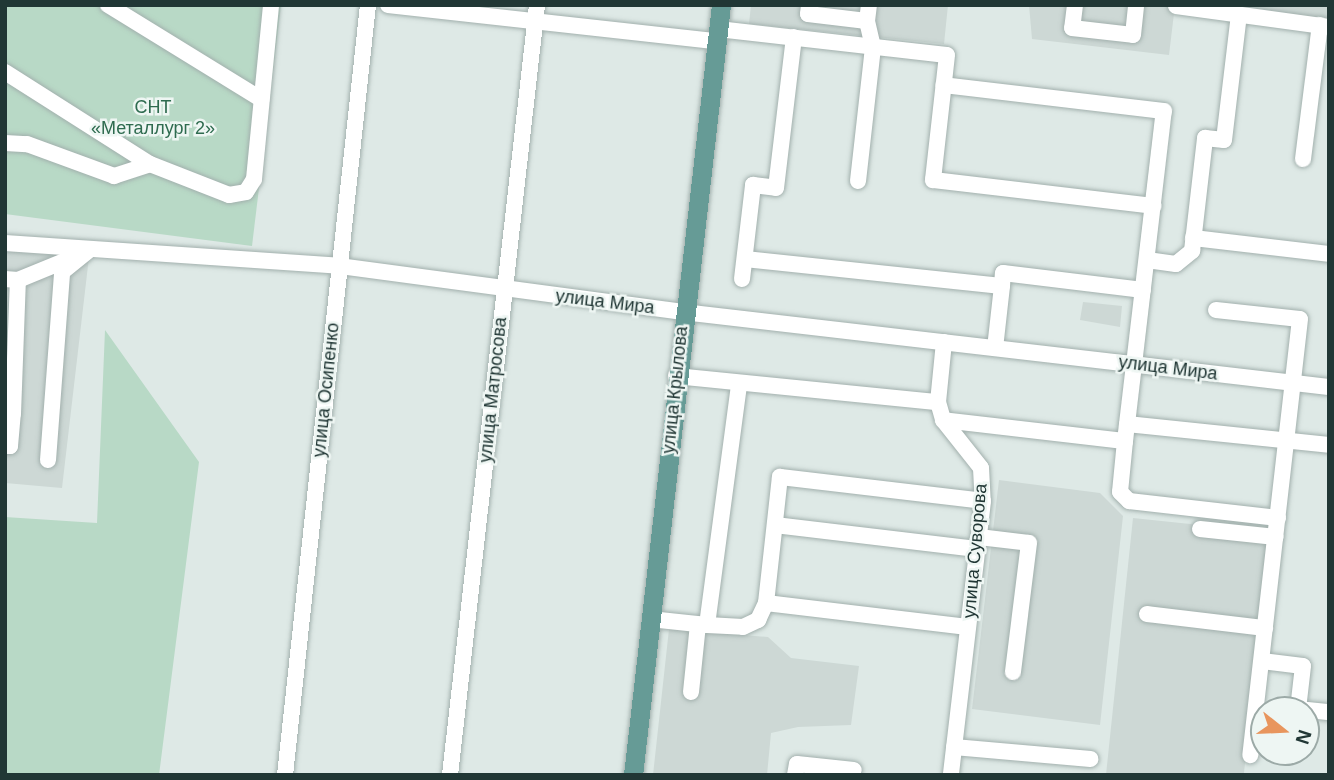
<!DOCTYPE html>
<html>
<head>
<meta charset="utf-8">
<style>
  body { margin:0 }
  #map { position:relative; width:1334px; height:780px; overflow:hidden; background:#dee9e6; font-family:Helvetica,sans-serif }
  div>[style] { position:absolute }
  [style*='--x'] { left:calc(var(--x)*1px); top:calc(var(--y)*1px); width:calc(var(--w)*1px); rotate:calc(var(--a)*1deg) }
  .built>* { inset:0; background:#cdd8d5; transform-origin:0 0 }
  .green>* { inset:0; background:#b8d9c6 }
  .roads { filter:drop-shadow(0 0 2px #a2b0ad) drop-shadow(0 0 2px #a2b0ad) }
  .minor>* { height:16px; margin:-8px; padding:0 8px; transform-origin:8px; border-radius:8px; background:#fff }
  .major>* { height:19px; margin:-9.5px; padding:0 9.5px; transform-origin:9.5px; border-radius:9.5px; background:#669b96 }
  span { translate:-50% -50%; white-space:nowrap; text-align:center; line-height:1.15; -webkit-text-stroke:5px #eef6f3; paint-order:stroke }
  .park-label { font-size:18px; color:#2e6b4f }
  .street-label { font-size:18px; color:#213735 }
  .frame { position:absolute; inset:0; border:7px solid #213735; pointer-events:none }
  .north { position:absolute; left:1250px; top:696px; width:70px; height:70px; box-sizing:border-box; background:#eef6f3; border:2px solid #9caaa7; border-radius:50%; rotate:108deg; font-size:19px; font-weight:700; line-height:28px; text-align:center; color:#213735 }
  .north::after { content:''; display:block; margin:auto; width:24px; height:32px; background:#e8955d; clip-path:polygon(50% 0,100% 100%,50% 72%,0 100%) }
</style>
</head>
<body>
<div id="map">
  <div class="built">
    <i style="clip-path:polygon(751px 5px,948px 5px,944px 44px,749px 24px)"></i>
    <i style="clip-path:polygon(1029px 5px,1175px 5px,1169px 55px,1032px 39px)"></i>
    <i style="clip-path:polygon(1214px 5px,1329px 5px,1329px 19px)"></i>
    <i style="clip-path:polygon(5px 251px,89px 257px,62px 488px,5px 483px)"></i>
    <i style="clip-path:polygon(1083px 302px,1122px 306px,1120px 327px,1080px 320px)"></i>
    <i style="clip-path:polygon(999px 480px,1100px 493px,1123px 516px,1100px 725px,972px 709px)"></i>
    <i style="left:1133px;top:518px;width:137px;height:258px;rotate:6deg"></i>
    <i style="clip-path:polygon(669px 629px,768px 637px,791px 658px,859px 666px,851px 725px,798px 727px,771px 733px,767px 775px,653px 775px)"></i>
  </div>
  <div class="green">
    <i style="clip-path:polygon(5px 5px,281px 5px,252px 246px,5px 214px)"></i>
    <i style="clip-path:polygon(105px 330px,199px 462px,159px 775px,5px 775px,5px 517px,97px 523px)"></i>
  </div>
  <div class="roads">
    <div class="minor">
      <i style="--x:108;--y:5;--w:180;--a:31.6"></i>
      <i style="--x:388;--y:5;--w:330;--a:6.3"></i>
      <i style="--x:809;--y:5;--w:9;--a:96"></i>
      <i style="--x:808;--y:14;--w:59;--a:6.8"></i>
      <i style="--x:867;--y:21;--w:16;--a:-83"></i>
      <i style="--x:1075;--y:5;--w:23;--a:97"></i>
      <i style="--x:1072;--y:28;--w:61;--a:6.5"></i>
      <i style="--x:1133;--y:35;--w:30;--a:-84"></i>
      <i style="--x:1176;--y:6;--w:154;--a:7.8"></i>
      <i style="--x:718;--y:29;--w:230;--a:6.5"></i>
      <i style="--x:947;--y:55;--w:126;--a:96.4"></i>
      <i style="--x:933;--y:180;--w:222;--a:6.7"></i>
      <i style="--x:5;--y:72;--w:172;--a:32.4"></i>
      <i style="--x:150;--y:164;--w:85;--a:21.4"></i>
      <i style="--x:229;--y:195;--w:17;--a:-10"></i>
      <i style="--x:246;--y:192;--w:15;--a:-58"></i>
      <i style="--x:254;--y:179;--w:175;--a:-84.4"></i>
      <i style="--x:5;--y:143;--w:22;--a:3"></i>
      <i style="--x:27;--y:144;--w:93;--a:20.2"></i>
      <i style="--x:114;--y:176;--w:38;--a:-18"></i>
      <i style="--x:1303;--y:159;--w:135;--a:-82.8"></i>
      <i style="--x:858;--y:181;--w:135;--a:-83.6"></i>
      <i style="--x:873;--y:47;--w:27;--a:-103"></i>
      <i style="--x:1193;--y:238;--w:137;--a:6.7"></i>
      <i style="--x:5;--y:243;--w:335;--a:3.9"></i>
      <i style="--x:339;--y:266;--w:347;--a:7.6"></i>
      <i style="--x:683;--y:312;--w:650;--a:6.62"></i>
      <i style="--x:745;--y:259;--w:258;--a:6"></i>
      <i style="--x:1002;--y:286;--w:62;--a:96.4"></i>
      <i style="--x:1147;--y:260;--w:29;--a:8"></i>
      <i style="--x:1176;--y:264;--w:21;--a:-39"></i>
      <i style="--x:1192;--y:251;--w:114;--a:-83.4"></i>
      <i style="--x:1205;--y:138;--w:19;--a:6"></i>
      <i style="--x:1224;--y:140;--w:126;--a:-83.2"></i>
      <i style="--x:5;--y:279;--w:13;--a:4"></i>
      <i style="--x:18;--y:280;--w:61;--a:-22.3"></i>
      <i style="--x:742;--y:279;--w:95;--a:-83.3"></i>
      <i style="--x:753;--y:185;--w:23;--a:7"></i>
      <i style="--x:776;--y:188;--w:152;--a:-83.2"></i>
      <i style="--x:1002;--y:286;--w:13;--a:-86"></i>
      <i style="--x:1003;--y:273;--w:141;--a:6.9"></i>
      <i style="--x:1216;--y:310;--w:84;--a:6.1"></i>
      <i style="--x:1300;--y:319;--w:439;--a:96.5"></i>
      <i style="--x:944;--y:342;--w:60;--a:95.7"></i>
      <i style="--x:938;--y:402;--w:19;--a:74"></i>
      <i style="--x:943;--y:420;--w:61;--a:51.6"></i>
      <i style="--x:981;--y:468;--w:33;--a:87"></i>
      <i style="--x:983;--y:501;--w:276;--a:96.7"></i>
      <i style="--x:676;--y:376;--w:263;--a:5.7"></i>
      <i style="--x:943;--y:420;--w:183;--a:6.6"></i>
      <i style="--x:1125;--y:441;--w:332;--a:-83.3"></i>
      <i style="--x:1164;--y:111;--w:222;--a:-173.3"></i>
      <i style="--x:1127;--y:424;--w:203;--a:5.9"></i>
      <i style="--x:1125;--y:441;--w:51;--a:95.6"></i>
      <i style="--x:1120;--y:492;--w:13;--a:45"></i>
      <i style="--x:1129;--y:501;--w:150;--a:6.5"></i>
      <i style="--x:5;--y:446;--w:5;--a:0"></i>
      <i style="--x:10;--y:446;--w:32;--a:-85"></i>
      <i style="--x:13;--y:414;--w:134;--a:-87.9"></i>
      <i style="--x:48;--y:460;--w:189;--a:-85.7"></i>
      <i style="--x:62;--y:272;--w:35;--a:-39"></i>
      <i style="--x:775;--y:525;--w:203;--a:6.8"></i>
      <i style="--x:1200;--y:529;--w:76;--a:6"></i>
      <i style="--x:979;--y:537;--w:50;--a:6.8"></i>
      <i style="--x:1029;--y:543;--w:130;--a:97.1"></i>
      <i style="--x:766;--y:603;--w:203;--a:6.8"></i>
      <i style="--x:1147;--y:614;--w:119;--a:6.8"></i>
      <i style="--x:650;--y:619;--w:57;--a:6"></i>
      <i style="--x:707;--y:625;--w:243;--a:-82.4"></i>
      <i style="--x:707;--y:625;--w:36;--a:3"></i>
      <i style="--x:743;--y:627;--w:17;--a:-25"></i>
      <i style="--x:758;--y:620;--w:19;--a:-65"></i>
      <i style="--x:766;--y:603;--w:127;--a:-83.7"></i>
      <i style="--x:780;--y:477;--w:204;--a:6.7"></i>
      <i style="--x:1262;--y:661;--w:41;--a:7"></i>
      <i style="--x:1303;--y:666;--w:43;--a:96.6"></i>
      <i style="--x:1298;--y:709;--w:31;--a:6"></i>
      <i style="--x:691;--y:692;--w:68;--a:-84.1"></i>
      <i style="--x:954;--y:747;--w:137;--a:5"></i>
      <i style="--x:285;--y:775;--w:774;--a:-83.85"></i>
      <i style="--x:450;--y:775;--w:775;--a:-83.55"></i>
      <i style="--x:795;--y:775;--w:11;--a:-80"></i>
      <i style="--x:797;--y:764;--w:57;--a:6"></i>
    </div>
    <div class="major">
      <i style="--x:633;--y:775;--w:775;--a:-83.48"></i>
    </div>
  </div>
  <div class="park-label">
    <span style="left:153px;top:118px">СНТ<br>«Металлург 2»</span>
  </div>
  <div class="street-label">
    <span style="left:605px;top:302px;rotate:7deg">улица Мира</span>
    <span style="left:1168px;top:368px;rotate:7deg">улица Мира</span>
    <span style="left:326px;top:390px;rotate:-84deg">улица Осипенко</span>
    <span style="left:493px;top:390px;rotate:-84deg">улица Матросова</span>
    <span style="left:675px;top:390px;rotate:-84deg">улица Крылова</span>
    <span style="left:975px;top:551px;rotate:-85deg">улица Суворова</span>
  </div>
  <div class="frame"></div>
  <div class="north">N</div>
</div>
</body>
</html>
